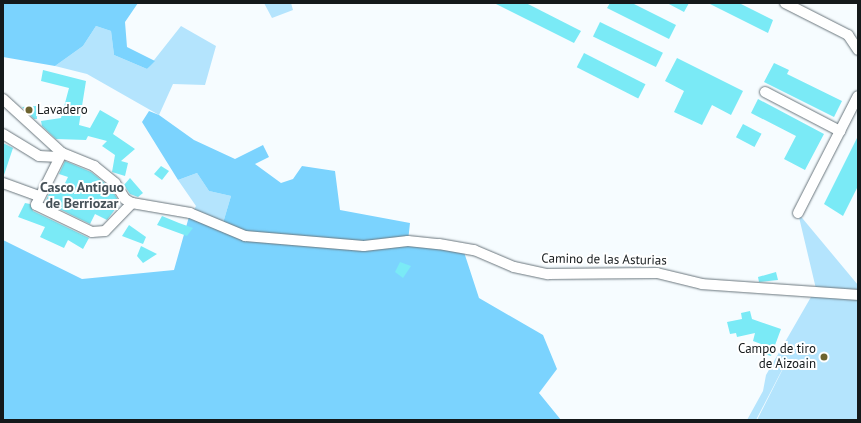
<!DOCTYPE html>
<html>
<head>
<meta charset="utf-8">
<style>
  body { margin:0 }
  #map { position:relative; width:861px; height:423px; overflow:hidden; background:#f6fcff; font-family:"PT Sans",sans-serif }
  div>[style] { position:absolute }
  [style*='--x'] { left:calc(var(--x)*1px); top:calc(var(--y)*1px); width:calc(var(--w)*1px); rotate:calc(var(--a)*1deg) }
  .green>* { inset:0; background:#b4e4fd }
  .forest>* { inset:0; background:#7bd3fe }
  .building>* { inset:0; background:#7aeaf6; transform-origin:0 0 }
  .roads { filter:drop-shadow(0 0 1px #6a767d) drop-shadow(0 0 1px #6a767d) }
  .minor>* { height:10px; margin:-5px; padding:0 5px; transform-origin:5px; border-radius:5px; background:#fff }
  .dots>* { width:11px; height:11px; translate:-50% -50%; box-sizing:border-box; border:2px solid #fff; border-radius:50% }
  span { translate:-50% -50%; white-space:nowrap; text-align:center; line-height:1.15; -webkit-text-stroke:4px #fff; paint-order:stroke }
  .poi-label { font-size:13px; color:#14191b }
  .left { translate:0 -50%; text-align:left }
  .right { translate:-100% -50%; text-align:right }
  .street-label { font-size:13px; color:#14191b }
  .neighbourhood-label { font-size:14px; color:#465158; font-weight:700 }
  .frame { position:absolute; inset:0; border:4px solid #14191b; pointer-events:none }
</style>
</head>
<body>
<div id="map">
  <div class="green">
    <i style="clip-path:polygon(264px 3px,291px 3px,293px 10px,272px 18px)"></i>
    <i style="clip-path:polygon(96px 26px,111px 31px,114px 55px,147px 69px,181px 26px,216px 46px,205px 85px,173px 84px,159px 115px,87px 74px,55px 66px,83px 46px)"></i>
    <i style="clip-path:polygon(197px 173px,209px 191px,231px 196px,223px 223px,192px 213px,196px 206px,178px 180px)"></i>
    <i style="clip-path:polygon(798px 213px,858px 285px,858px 420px,757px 420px,797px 341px,756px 420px,747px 420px,763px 391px,766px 375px,811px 297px,817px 293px)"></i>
  </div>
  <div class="forest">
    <i style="clip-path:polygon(3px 3px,138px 3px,125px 22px,127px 47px,155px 61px,147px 69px,114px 55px,111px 31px,96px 26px,83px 46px,55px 66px,3px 57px)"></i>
    <i style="clip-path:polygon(149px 111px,159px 115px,194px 140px,235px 159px,263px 145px,269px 157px,255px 164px,281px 183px,293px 179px,302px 166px,335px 171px,340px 210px,410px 223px,408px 241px,464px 252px,479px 298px,543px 335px,557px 369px,539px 393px,561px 420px,3px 420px,3px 240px,82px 279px,174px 270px,190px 213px,223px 223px,231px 196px,209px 191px,197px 173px,178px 180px,142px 122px)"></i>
  </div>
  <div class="building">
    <i style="clip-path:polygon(494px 3px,526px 3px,581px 31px,574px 43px)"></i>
    <i style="clip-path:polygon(610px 3px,632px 3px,676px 25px,669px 39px,607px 8px)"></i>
    <i style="clip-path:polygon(667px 3px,689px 3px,684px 12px)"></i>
    <i style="clip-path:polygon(708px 3px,739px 3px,773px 20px,768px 33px)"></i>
    <i style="left:600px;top:22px;width:70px;height:16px;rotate:26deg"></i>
    <i style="left:584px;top:53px;width:69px;height:16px;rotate:27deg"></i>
    <i style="clip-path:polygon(677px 58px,743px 91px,731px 115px,712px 105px,702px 125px,674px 112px,684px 91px,665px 81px)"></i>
    <i style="clip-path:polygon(774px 63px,789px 70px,787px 74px,842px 101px,834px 117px,764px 82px)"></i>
    <i style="clip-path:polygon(43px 70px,86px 81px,79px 125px,90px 128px,100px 110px,119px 121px,113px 134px,135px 149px,121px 161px,128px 163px,125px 176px,112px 172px,115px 155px,102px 146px,107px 141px,88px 136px,86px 140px,56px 139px,42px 126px,41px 121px,61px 118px,69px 88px,41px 81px)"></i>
    <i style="clip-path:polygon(758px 99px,824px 134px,805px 170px,784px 159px,796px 136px,751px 113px)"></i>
    <i style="clip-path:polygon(36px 106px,37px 119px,34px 119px,22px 107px)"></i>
    <i style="left:743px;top:124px;width:21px;height:15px;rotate:28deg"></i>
    <i style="clip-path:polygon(858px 136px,858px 186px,843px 216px,824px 204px)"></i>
    <i style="clip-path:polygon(3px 143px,13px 148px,4px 175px,3px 175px)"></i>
    <i style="clip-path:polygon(65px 161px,91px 172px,110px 187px,120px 203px,107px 220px,95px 214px,90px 224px,45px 202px,53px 186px,61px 191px,68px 177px,59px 174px)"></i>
    <i style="clip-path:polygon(161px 166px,169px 171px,162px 180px,154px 174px)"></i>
    <i style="clip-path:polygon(130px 178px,143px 193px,138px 197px,130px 194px,124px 185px)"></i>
    <i style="clip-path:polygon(25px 203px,30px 204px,33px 211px,89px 238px,83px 249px,68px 240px,64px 248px,40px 237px,45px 227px,18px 217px)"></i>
    <i style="clip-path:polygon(162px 216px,179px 223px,193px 228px,187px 236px,157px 225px)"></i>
    <i style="clip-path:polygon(129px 225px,146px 237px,143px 244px,122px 236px)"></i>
    <i style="clip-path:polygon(141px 246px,157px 254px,143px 263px,137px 256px)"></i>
    <i style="clip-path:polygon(400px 262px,411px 266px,403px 278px,395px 272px)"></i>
    <i style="clip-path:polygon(776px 272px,778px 280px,759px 282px,758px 277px)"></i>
    <i style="clip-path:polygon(750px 311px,752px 319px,781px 329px,771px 356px,758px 352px,761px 344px,753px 341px,755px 333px,737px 337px,736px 333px,730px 334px,727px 322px,742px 319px,741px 313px)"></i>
  </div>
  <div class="roads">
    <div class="minor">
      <i style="--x:785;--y:3;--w:71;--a:26.9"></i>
      <i style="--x:848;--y:35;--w:18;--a:56"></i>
      <i style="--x:765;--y:92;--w:85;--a:27.5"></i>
      <i style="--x:3;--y:99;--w:80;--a:42.5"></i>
      <i style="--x:62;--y:153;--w:35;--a:22"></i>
      <i style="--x:94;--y:166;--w:27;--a:39"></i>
      <i style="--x:115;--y:183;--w:19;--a:58"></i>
      <i style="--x:125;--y:199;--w:8;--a:30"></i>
      <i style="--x:132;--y:203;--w:59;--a:9.8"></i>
      <i style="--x:190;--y:213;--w:60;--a:22.7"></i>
      <i style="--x:245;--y:236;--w:119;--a:4.8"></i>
      <i style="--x:364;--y:246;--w:44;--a:-6.5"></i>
      <i style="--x:408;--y:241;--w:31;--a:6"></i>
      <i style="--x:439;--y:244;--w:36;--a:10"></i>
      <i style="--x:474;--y:250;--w:43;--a:23"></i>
      <i style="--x:514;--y:267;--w:35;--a:12"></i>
      <i style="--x:548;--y:274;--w:109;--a:-0.5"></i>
      <i style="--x:657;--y:273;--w:46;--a:13.7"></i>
      <i style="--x:702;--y:284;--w:156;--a:4"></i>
      <i style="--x:3;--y:134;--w:42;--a:31.4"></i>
      <i style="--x:39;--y:156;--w:20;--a:3"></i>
      <i style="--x:62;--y:153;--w:58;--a:116.6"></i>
      <i style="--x:36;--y:205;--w:62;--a:25.7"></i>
      <i style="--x:92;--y:232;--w:13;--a:-4"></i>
      <i style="--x:105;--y:231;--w:39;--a:-46"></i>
      <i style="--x:3;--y:183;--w:38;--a:20"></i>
      <i style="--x:798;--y:213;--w:131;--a:-62.9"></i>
    </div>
  </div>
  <div class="dots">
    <i style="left:29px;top:110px;background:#6d632f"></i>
    <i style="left:824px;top:357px;background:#6d632f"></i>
  </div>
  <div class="poi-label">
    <span class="left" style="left:37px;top:110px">Lavadero</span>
    <span class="right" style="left:816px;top:357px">Campo de tiro<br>de Aizoain</span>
  </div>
  <div class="street-label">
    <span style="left:604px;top:260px;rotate:1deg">Camino de las Asturias</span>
  </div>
  <div class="neighbourhood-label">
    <span style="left:82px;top:195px">Casco Antiguo<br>de Berriozar</span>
  </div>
  <div class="frame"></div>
</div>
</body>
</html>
